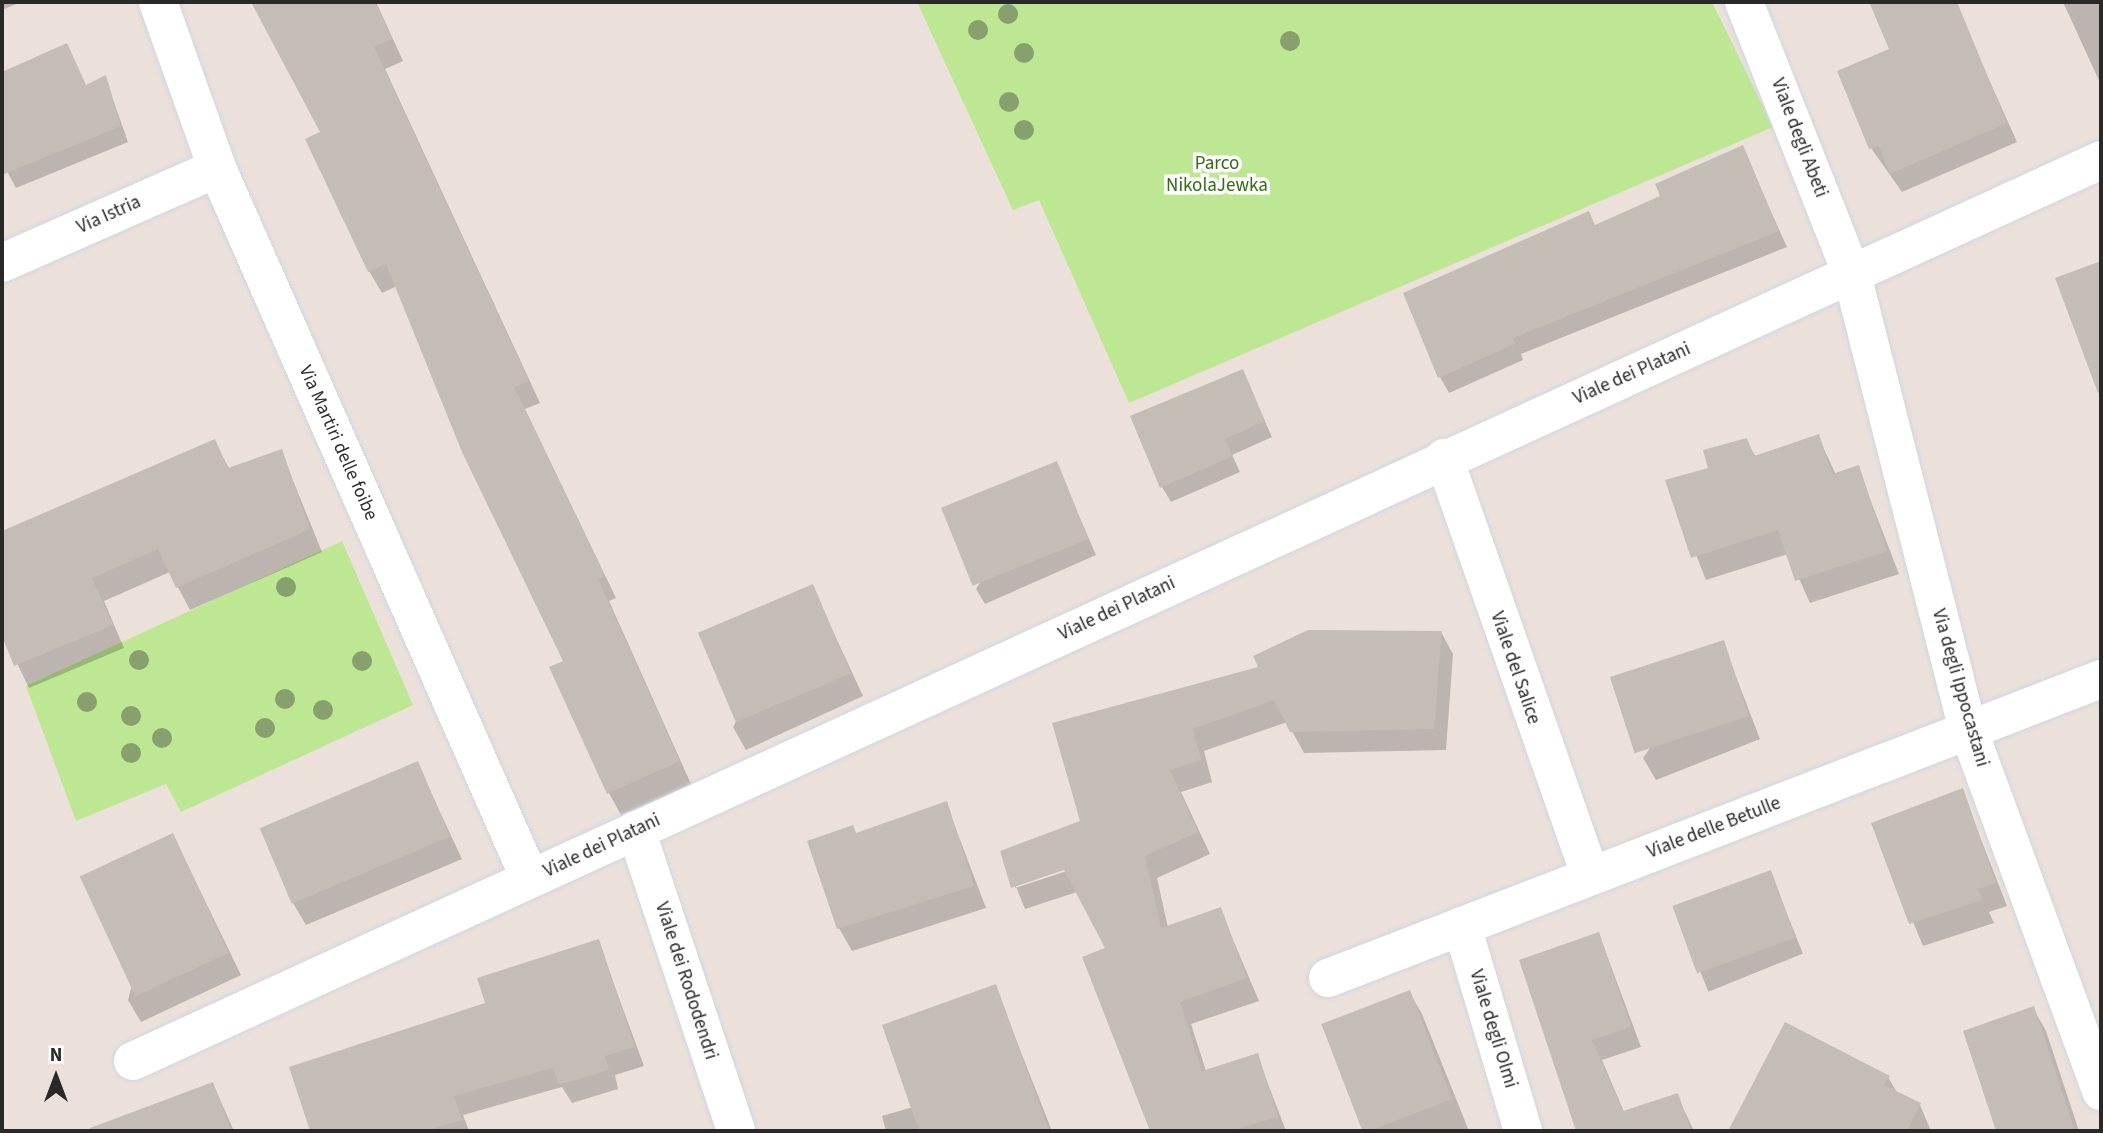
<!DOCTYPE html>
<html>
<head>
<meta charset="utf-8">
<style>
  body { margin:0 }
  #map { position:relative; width:2103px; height:1133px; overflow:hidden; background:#ece1da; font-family:"Source Sans 3",sans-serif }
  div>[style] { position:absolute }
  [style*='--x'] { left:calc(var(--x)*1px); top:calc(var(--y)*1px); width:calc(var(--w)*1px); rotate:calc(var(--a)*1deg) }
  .green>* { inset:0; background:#bde792 }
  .shadow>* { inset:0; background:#0003; transform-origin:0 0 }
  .building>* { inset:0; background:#c4bdb5; transform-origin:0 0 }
  .roads { filter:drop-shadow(0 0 2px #cfd6e3) drop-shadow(0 0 2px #cfd6e3) }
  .minor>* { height:38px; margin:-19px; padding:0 19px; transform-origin:19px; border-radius:19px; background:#fff }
  .trees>* { width:20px; height:20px; margin:-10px; border-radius:50%; background:#87a06e }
  span { translate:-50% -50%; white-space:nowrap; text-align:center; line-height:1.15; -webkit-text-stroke:7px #fff; paint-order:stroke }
  .street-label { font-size:19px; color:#292929 }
  .park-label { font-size:19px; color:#356a15 }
  .frame { position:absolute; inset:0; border:4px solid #292929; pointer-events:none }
  .north { position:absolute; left:21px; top:1042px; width:70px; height:70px; -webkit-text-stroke:5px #fff; paint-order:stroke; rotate:0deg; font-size:19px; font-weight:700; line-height:28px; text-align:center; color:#292929 }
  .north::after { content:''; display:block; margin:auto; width:24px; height:32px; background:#292929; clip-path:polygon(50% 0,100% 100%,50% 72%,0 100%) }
</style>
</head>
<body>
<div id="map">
  <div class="green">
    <i style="clip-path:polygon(917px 2px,1712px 2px,1773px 127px,1129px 403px,1039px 200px,1013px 210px)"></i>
    <i style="clip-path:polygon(342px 541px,413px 705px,181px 812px,166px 784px,76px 821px,26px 686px)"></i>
  </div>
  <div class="shadow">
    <i style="clip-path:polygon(2px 2px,21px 2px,2px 10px)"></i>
    <i style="clip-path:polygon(253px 2px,376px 2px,403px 61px,385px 69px,540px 403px,525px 409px,616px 598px,609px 601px,691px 784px,621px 815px,609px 793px,566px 662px,397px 286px,382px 293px,369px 271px,322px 133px)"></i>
    <i style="clip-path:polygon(1870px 2px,1954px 2px,2017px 142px,1902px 192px,1871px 148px,1891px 50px)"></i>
    <i style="clip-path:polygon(2063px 2px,2101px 2px,2101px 85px)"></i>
    <i style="clip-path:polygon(66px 45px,86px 86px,105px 77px,128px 142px,16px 188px,2px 162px,2px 74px)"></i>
    <i style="clip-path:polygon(1742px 148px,1787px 247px,1521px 354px,1523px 360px,1449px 393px,1440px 377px,1596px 227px,1663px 197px)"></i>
    <i style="clip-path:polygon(2101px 263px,2101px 378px,2099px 379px,2057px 280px)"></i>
    <i style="clip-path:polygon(1242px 371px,1272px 437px,1232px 455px,1240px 472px,1171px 502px,1162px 487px)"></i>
    <i style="clip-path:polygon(1818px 436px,1836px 475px,1858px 468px,1899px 574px,1810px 603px,1788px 554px,1706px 580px,1667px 481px,1710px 469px,1746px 441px,1756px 457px)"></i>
    <i style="clip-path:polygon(214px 441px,230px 470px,281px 451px,322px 552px,190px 610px,170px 572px,104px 601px,124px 648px,29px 688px,2px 632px,2px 533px)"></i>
    <i style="clip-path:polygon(1056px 463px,1096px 555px,985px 604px,976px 589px)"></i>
    <i style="clip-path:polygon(812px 586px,863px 696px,746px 750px,733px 727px)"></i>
    <i style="clip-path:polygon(evenodd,1309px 632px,1441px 632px,1453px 654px,1446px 750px,1304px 753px,1287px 722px,1204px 751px,1212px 782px,1181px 792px,1210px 854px,1157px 878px,1168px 928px,1220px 909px,1259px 1001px,1191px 1024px,1206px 1071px,1257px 1055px,1286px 1131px,1155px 1131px,1084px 958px,1107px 949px,1077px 892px,1025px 909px,1002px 852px,1082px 822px,1054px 725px,1261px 668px,1255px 657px,1309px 632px,1072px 865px,1073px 869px,1015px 888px,1015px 884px,1072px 865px)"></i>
    <i style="clip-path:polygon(1723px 643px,1760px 739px,1656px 780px,1643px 758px)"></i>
    <i style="clip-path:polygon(417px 763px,462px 859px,306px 925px,293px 903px)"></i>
    <i style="clip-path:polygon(1962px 791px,2007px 906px,1989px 912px,1994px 923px,1923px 946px,1873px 824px)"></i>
    <i style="clip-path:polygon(946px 803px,986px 908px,852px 951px,839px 928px,856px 834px)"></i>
    <i style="clip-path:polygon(173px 835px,241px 975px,141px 1022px,128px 1000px)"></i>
    <i style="left:1770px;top:872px;width:88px;height:102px;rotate:68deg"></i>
    <i style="clip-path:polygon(1599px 934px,1641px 1047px,1602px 1060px,1624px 1112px,1677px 1095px,1694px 1131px,1577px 1131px,1521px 961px)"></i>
    <i style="clip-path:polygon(598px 941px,644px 1066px,615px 1075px,618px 1089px,572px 1103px,562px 1087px,463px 1115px,469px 1131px,312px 1131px,291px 1068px,487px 1004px)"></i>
    <i style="clip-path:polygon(995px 986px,1052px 1131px,886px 1131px,882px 1116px,913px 1107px)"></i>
    <i style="clip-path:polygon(1409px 992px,1422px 1014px,1469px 1131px,1365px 1131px,1324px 1026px)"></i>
    <i style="clip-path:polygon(2033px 1008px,2046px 1031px,2079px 1131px,1998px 1131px,1965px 1032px)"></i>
    <i style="clip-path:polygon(1888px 1077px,1898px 1094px,1920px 1105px,1931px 1131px,1732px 1126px)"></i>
    <i style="clip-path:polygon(213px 1084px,234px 1131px,138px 1131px,132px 1114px)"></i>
  </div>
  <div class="building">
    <i style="clip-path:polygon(251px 2px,375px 2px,392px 39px,374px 47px,529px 381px,514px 387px,605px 576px,598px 579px,680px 761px,607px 794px,549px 667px,563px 661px,462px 452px,386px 264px,368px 272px,305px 139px,320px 132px)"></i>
    <i style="clip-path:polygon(1869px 2px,1957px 2px,2007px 123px,1890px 174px,1879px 146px,1869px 149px,1837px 71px,1889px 49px)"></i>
    <i style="clip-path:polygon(67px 43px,86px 85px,106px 75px,121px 126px,2px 175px,2px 72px)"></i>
    <i style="clip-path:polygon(1743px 145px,1779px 231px,1513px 338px,1515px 344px,1438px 378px,1403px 293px,1589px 211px,1595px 225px,1660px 196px,1655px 184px)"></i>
    <i style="clip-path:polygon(2101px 261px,2101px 392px,2098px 393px,2055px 278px)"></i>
    <i style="clip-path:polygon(1243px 369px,1265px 421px,1225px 439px,1233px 456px,1160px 488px,1130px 416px)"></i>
    <i style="clip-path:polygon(1819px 434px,1832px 474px,1859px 465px,1887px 551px,1795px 581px,1778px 530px,1691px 558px,1665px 480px,1708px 468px,1703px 450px,1747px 438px,1754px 456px)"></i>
    <i style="clip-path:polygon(215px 439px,228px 468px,282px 449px,310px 529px,176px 588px,158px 549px,92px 578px,113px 625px,14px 666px,2px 636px,2px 531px)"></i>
    <i style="left:1057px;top:461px;width:84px;height:125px;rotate:68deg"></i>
    <i style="left:813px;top:584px;width:97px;height:125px;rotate:67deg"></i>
    <i style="clip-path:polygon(1308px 630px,1442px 631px,1434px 729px,1290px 732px,1274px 700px,1193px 729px,1201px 760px,1170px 770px,1198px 832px,1145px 856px,1161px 928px,1221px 907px,1247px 978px,1180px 1002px,1202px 1071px,1258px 1053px,1278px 1117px,1231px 1131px,1150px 1131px,1082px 957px,1105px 948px,1064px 870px,1011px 888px,1000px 851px,1080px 821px,1052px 723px,1258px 667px,1253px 656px)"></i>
    <i style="left:1724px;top:640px;width:80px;height:120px;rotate:72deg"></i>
    <i style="left:418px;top:761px;width:82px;height:172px;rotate:67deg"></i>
    <i style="clip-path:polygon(1963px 788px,1996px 883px,1978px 889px,1982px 900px,1909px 924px,1871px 823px)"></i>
    <i style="clip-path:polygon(947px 801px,974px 886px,837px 929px,807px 841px,853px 825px,856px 833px)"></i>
    <i style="left:173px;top:833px;width:132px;height:103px;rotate:65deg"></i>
    <i style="left:1771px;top:870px;width:72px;height:105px;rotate:70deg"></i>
    <i style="clip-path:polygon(1599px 932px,1631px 1027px,1592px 1040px,1623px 1111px,1678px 1093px,1691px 1131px,1576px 1131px,1519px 960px)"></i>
    <i style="clip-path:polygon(599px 939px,635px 1047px,605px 1056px,609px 1070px,559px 1085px,553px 1068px,454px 1096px,462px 1120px,426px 1131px,310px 1131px,289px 1067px,485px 1003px,477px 978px)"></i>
    <i style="clip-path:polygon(996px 984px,1049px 1131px,919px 1131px,882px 1025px)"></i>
    <i style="left:1410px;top:990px;width:117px;height:95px;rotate:69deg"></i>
    <i style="clip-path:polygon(2034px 1006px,2075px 1131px,1996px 1131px,1963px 1031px)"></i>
    <i style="clip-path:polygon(1785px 1022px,1890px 1076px,1884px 1085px,1921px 1103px,1907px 1131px,1728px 1131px)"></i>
    <i style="clip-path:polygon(213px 1082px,231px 1131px,91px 1131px,90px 1128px)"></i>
  </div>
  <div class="roads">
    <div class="minor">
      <i style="--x:158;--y:2;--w:176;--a:70.4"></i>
      <i style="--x:217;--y:168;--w:777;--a:66.24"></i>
      <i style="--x:1744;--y:2;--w:294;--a:68.4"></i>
      <i style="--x:1852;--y:275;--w:469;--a:75.7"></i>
      <i style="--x:1968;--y:729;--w:386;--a:69.8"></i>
      <i style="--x:2;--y:263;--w:235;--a:-23.8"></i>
      <i style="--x:1444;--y:458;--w:443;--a:70.7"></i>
      <i style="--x:636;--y:830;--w:317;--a:71.6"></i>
      <i style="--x:1462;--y:926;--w:214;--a:73.4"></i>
      <i style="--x:1328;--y:978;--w:829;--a:-21.15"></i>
      <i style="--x:133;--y:1061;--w:2164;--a:-24.6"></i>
    </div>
  </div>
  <div class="trees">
    <i style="left:1008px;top:14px"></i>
    <i style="left:978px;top:30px"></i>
    <i style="left:1290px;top:41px"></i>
    <i style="left:1024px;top:53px"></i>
    <i style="left:1009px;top:102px"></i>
    <i style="left:1024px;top:130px"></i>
    <i style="left:286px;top:587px"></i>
    <i style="left:139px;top:660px"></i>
    <i style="left:362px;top:661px"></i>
    <i style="left:285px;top:699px"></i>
    <i style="left:87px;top:702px"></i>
    <i style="left:323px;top:710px"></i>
    <i style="left:131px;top:716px"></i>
    <i style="left:265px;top:728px"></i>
    <i style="left:162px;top:738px"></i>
    <i style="left:131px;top:753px"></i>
  </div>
  <div class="street-label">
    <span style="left:1799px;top:138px;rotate:69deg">Viale degli Abeti</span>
    <span style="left:109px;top:215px;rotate:-24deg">Via Istria</span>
    <span style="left:1632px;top:374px;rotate:-24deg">Viale dei Platani</span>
    <span style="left:338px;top:443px;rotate:66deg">Via Martiri delle foibe</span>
    <span style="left:1117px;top:609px;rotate:-25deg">Viale dei Platani</span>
    <span style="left:1515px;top:668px;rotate:71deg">Viale del Salice</span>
    <span style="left:1960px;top:688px;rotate:74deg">Via degli Ippocastani</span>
    <span style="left:1714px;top:828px;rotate:-21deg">Viale delle Betulle</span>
    <span style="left:602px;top:846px;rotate:-25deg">Viale dei Platani</span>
    <span style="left:686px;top:981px;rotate:72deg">Viale dei Rododendri</span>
    <span style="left:1493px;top:1029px;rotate:73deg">Viale degli Olmi</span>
  </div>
  <div class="park-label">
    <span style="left:1217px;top:175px">Parco<br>NikolaJewka</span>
  </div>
  <div class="frame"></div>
  <div class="north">N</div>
</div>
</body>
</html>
